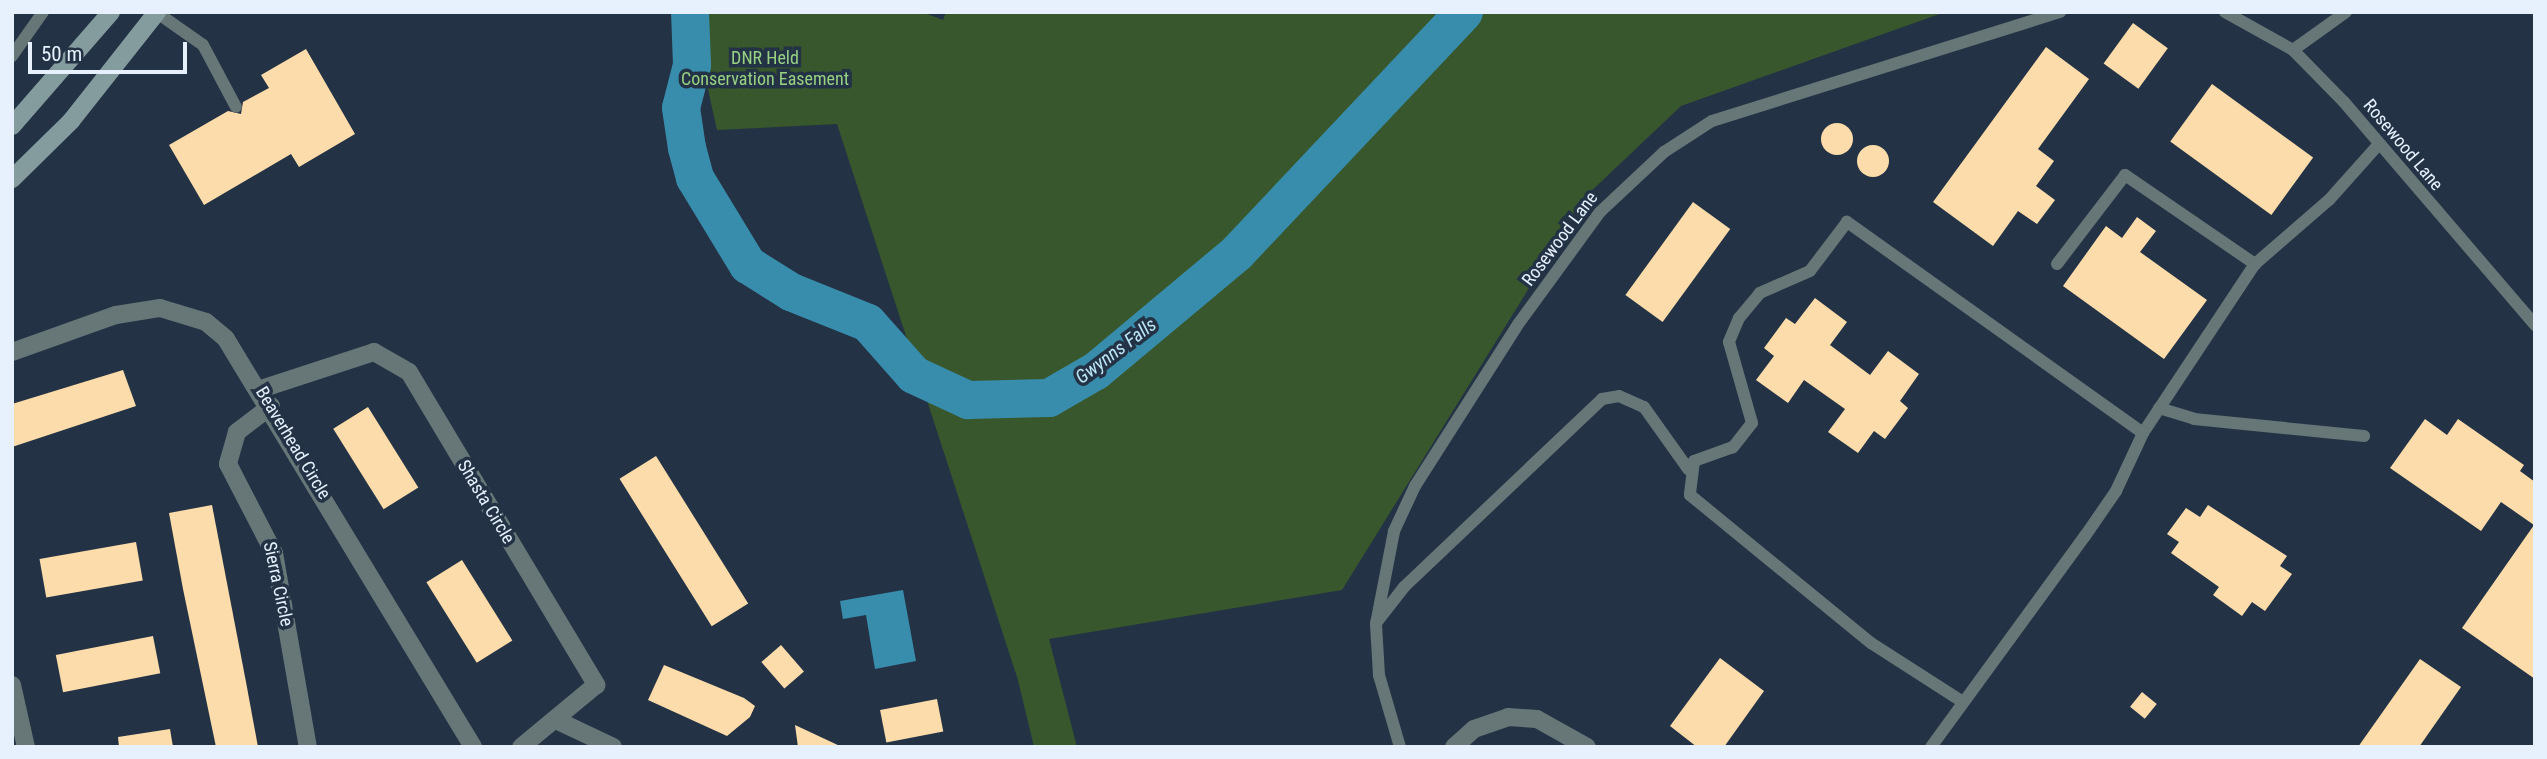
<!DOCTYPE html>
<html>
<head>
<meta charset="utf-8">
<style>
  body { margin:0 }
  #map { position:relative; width:2547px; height:759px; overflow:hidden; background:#233345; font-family:"Roboto Condensed",sans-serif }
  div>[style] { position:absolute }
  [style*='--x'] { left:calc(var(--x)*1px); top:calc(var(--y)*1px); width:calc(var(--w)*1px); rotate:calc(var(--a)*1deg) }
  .green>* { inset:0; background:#38572c }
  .water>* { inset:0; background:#398dac }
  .river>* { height:38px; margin:-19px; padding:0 19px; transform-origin:19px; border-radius:19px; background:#398dac }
  .building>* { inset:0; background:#fcdcaa; transform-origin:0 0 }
  .round { border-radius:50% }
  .service>* { height:12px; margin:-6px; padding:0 6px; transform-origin:6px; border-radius:6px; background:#677677 }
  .minor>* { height:18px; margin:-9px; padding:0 9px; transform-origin:9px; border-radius:9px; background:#677677 }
  .secondary>* { height:18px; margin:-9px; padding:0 9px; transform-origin:9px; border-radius:9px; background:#859c9e }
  span { translate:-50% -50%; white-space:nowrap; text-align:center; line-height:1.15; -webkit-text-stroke:7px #233345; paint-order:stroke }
  .park-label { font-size:18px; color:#98d182 }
  .street-label { font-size:18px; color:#e7f1fd }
  .water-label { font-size:19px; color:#bde6f8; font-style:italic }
  .frame { position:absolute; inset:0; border:14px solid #e7f1fd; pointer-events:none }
  .scale { position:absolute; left:28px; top:42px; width:159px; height:32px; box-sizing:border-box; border:4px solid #e7f1fd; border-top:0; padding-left:9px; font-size:21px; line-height:24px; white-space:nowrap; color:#e7f1fd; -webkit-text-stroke:5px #233345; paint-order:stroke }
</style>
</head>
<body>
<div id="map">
  <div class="green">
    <i style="clip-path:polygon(691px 12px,922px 12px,943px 20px,946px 12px,1945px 12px,1681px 106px,1586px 196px,1342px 590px,1049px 639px,1077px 747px,1034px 747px,1018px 680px,837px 124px,717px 130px)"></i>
  </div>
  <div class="water">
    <i style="clip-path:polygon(903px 590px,916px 661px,875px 669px,866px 615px,843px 619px,840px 601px)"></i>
  </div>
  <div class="river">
    <i style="--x:690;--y:12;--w:53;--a:87.8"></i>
    <i style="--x:692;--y:65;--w:44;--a:104.3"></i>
    <i style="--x:681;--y:108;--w:40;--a:81.5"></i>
    <i style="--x:687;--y:148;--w:31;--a:75"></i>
    <i style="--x:695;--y:178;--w:102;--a:58.7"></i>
    <i style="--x:748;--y:265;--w:51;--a:32.1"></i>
    <i style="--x:791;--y:292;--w:83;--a:21.9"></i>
    <i style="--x:868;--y:323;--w:69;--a:48.5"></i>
    <i style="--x:914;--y:375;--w:60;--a:24.8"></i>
    <i style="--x:968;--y:400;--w:81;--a:-1.4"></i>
    <i style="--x:1049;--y:398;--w:54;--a:-29.9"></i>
    <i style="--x:1096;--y:371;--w:184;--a:-39.9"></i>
    <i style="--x:1237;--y:253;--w:331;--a:-46.7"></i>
  </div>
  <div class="building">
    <i style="left:2133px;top:23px;width:43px;height:50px;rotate:36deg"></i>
    <i style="clip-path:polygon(2046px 47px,2089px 79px,2038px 149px,2054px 161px,2036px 186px,2055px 200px,2037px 224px,2018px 211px,1993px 246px,1933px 202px)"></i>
    <i style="clip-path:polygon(306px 49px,355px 134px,299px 167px,291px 154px,204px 205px,169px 145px,228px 111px,241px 114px,243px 102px,269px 88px,261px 75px)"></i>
    <i style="left:2212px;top:84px;width:125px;height:71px;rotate:36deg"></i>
    <i class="round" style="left:1821px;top:123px;width:32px;height:32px"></i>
    <i class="round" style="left:1857px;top:145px;width:32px;height:32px"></i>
    <i style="left:1693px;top:202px;width:46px;height:115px;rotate:36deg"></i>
    <i style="clip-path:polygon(2137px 217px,2156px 231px,2140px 252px,2207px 300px,2164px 359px,2063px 286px,2106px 226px,2122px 238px)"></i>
    <i style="clip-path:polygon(1815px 298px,1847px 322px,1830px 345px,1870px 375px,1888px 351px,1919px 374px,1900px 401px,1908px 408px,1885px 439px,1874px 431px,1858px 453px,1828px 432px,1845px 409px,1804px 380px,1788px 403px,1756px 380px,1774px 356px,1764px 348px,1786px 318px,1795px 324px)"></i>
    <i style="clip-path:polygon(123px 370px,136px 406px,12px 447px,12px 404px)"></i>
    <i style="left:368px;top:407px;width:95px;height:41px;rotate:58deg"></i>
    <i style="clip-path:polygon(2425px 419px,2447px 435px,2458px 419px,2524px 465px,2520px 471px,2535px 482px,2535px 679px,2462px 628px,2534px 525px,2501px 502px,2481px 531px,2390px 468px)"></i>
    <i style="left:656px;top:456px;width:174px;height:43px;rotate:58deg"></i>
    <i style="clip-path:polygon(212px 505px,246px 682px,258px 747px,216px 747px,183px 589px,169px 513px)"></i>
    <i style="clip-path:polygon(2208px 505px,2287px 556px,2280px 566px,2292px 574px,2265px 611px,2252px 602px,2242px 616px,2213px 595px,2219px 587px,2171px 553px,2179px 542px,2167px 534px,2186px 508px,2200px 517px)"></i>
    <i style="left:136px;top:542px;width:39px;height:98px;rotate:80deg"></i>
    <i style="left:462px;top:560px;width:95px;height:42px;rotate:58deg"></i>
    <i style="left:153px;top:636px;width:38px;height:99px;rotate:79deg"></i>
    <i style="left:781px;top:645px;width:35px;height:26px;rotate:49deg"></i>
    <i style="clip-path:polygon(1720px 658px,1764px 691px,1724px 747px,1697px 747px,1670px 726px)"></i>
    <i style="clip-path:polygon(2420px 659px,2461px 687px,2419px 747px,2358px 747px)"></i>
    <i style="clip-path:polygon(664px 665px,744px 698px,755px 706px,750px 717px,727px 736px,648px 700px)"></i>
    <i style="left:2142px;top:692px;width:19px;height:19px;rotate:39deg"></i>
    <i style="left:937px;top:699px;width:33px;height:58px;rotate:79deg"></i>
    <i style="clip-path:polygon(795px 725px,842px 747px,798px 747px)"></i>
    <i style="clip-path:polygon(170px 729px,173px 747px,119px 747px,118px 737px)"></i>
  </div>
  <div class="service">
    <i style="--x:156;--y:12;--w:57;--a:35.1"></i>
    <i style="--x:203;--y:45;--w:70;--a:62"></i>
    <i style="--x:2225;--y:12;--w:78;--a:29.2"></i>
    <i style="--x:2293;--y:50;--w:73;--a:45.6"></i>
    <i style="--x:2344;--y:102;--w:294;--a:49.4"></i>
    <i style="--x:2293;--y:50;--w:65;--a:-35.6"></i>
    <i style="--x:12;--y:56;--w:54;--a:-54.8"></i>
    <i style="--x:2057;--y:264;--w:112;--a:-52.6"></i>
    <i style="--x:2125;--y:175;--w:158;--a:34.4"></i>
    <i style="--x:2159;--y:408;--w:37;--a:17"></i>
    <i style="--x:2194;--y:419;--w:171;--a:5.7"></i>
    <i style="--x:2143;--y:433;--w:203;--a:-56.5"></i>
    <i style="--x:2255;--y:264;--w:98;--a:-40.9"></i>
    <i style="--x:2329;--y:200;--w:75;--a:-48.2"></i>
    <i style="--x:1376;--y:623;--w:46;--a:-52.1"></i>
    <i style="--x:1404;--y:587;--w:273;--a:-43.5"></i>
    <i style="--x:1602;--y:399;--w:17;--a:-10"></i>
    <i style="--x:1619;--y:396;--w:27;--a:24"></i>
    <i style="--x:1644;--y:407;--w:77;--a:54.5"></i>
    <i style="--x:1400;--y:747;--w:75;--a:-106.3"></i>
    <i style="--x:1379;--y:675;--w:51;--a:-93.4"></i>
    <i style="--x:1376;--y:624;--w:95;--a:-79"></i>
    <i style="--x:1394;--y:531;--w:50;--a:-65"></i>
    <i style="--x:1415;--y:486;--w:193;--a:-57.5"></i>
    <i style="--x:1519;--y:323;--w:137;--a:-53.9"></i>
    <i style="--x:1600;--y:212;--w:88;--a:-43.2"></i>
    <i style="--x:1664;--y:152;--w:57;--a:-32.9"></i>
    <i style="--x:1712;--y:121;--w:365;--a:-17.4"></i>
    <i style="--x:1931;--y:747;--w:261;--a:-53.9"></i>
    <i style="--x:2085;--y:536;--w:55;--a:-55.4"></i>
    <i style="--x:2116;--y:491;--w:64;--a:-65"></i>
    <i style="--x:2143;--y:433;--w:364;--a:-144.5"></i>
    <i style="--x:1847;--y:222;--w:61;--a:127.1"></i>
    <i style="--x:1810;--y:271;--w:55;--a:156.3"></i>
    <i style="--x:1760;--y:293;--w:33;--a:130"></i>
    <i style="--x:1739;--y:318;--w:26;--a:113"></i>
    <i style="--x:1729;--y:342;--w:84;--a:74.1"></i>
    <i style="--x:1752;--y:423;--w:31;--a:128"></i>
    <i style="--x:1733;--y:447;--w:41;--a:160.3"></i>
    <i style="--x:1694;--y:461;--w:34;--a:97"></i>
    <i style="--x:1690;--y:495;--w:234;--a:39.3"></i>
    <i style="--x:1871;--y:643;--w:109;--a:32.7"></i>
  </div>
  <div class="minor">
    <i style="--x:12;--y:352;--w:110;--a:-19.6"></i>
    <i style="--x:116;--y:315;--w:45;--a:-9"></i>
    <i style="--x:160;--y:308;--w:48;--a:16.9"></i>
    <i style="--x:206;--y:322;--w:26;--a:40"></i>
    <i style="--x:226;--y:339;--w:477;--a:58.8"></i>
    <i style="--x:261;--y:389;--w:119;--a:-18.1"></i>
    <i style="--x:374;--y:352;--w:40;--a:29.7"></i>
    <i style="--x:409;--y:372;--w:365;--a:59.1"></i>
    <i style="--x:596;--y:685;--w:97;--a:140.4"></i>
    <i style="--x:271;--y:406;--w:43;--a:142.6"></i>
    <i style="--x:237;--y:432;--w:33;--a:106"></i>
    <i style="--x:228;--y:464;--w:100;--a:62.7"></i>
    <i style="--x:274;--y:553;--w:197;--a:80.1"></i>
    <i style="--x:12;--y:685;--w:64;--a:77.3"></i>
    <i style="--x:556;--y:720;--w:63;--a:25.3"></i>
    <i style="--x:1454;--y:747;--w:27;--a:-42"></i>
    <i style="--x:1474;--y:729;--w:36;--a:-19"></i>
    <i style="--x:1508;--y:717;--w:29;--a:4"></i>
    <i style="--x:1537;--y:719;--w:57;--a:29.2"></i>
  </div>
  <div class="secondary">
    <i style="--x:12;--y:126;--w:151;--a:-49"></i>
    <i style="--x:12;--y:179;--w:83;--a:-44.5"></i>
    <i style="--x:71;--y:121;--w:139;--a:-51.7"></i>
  </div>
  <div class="park-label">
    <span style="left:765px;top:69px">DNR Held<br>Conservation Easement</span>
  </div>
  <div class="street-label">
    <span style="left:2403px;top:145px;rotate:50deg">Rosewood Lane</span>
    <span style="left:1560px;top:239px;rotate:-53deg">Rosewood Lane</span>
    <span style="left:293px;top:443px;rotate:59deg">Beaverhead Circle</span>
    <span style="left:486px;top:502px;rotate:59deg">Shasta Circle</span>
    <span style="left:278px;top:584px;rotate:78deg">Sierra Circle</span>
  </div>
  <div class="water-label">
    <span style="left:1116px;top:351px;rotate:-37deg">Gwynns Falls</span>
  </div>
  <div class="frame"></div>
  <div class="scale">50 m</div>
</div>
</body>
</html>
